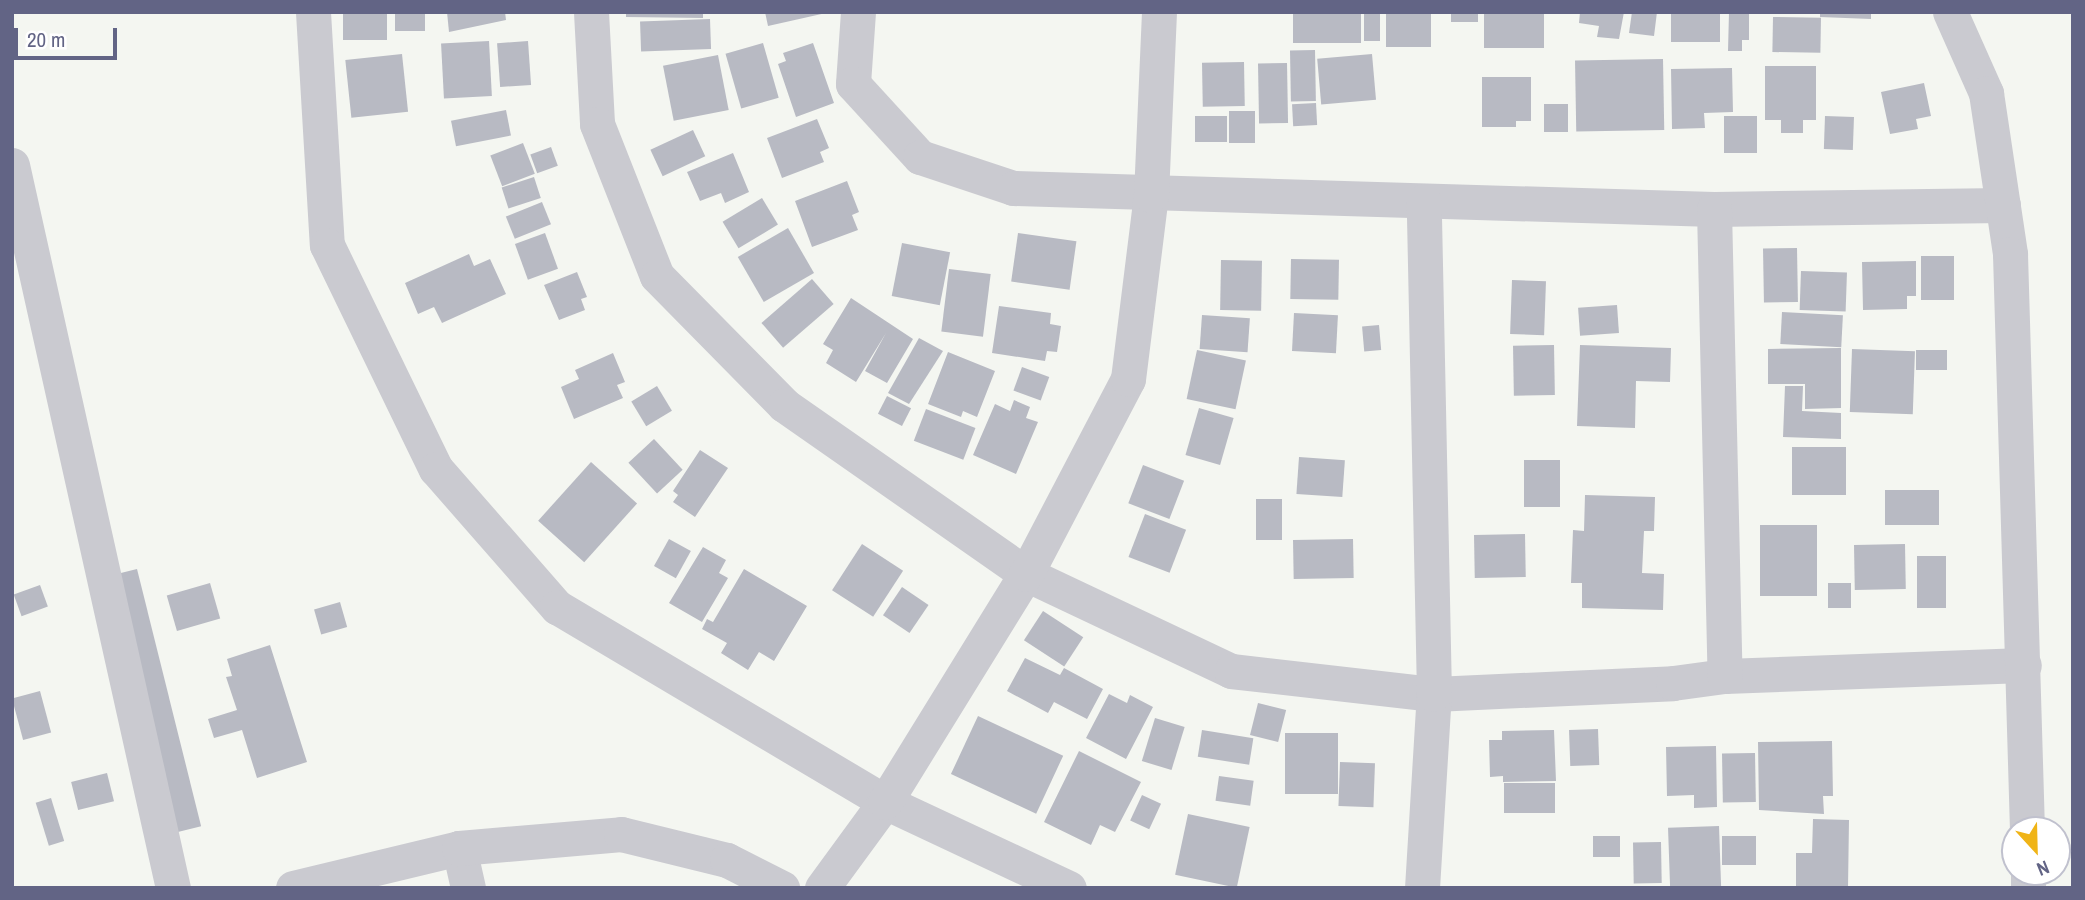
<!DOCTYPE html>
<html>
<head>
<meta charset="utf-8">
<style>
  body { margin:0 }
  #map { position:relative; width:2085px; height:900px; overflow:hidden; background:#f4f6f1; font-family:"Archivo Narrow",sans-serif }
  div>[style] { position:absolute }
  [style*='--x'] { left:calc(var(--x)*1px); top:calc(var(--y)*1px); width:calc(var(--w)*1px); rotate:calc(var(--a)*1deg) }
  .building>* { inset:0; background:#b8bac3; transform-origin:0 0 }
  .minor>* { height:35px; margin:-17.5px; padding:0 17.5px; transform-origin:17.5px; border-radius:17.5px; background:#cacad0 }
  span { translate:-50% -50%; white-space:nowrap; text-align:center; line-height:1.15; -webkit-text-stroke:7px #fff; paint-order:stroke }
  .frame { position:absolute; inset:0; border:14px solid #626485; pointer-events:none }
  .north { position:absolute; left:2001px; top:816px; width:70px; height:70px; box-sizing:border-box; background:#fff; border:2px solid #c0c1ce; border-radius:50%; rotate:158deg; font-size:19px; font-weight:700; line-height:28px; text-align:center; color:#626485 }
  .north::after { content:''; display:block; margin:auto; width:24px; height:32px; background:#f0b417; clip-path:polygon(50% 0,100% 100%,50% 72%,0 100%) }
  .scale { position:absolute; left:14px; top:28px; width:103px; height:32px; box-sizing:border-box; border:4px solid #626485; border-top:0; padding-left:9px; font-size:21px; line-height:24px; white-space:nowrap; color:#626485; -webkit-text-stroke:5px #fff; paint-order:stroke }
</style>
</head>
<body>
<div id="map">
  <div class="building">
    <i style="left:343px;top:12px;width:44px;height:28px"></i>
    <i style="left:395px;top:12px;width:30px;height:19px"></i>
    <i style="clip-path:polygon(447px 12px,505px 12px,506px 20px,449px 32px)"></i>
    <i style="clip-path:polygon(626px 12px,703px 12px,703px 18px,626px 17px)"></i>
    <i style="clip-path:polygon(765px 12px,826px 12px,826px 13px,768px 26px)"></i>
    <i style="left:1293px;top:12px;width:68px;height:31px"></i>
    <i style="left:1364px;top:12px;width:16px;height:29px"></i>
    <i style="left:1386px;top:12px;width:45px;height:35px"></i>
    <i style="left:1451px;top:12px;width:27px;height:10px"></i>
    <i style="left:1484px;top:12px;width:60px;height:36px"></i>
    <i style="clip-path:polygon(1580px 12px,1624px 12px,1619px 39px,1597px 37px,1599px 26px,1579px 23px)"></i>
    <i style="clip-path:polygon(1632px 12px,1657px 12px,1654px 36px,1629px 33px)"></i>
    <i style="left:1671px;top:12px;width:49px;height:30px"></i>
    <i style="clip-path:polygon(1729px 12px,1749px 12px,1749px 40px,1742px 40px,1742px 51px,1728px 51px)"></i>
    <i style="clip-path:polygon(1820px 12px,1871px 12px,1871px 19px,1820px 17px)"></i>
    <i style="left:1773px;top:17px;width:48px;height:35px;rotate:1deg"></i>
    <i style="left:710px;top:19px;width:30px;height:70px;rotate:88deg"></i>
    <i style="left:489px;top:41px;width:55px;height:48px;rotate:87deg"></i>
    <i style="left:528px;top:41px;width:44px;height:31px;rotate:86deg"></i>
    <i style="left:763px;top:43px;width:57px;height:39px;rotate:74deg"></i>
    <i style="clip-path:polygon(813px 43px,834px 103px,796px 117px,778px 64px,786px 61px,783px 53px)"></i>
    <i style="left:1315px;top:50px;width:51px;height:25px;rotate:89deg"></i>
    <i style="left:402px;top:54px;width:58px;height:57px;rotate:84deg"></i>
    <i style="left:1372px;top:54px;width:46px;height:55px;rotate:85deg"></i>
    <i style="left:718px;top:55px;width:56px;height:56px;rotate:79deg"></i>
    <i style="left:1663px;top:59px;width:71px;height:88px;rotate:89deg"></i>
    <i style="left:1244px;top:62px;width:44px;height:42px;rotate:89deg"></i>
    <i style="left:1287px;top:63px;width:60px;height:29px;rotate:89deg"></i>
    <i style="clip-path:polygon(1765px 66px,1816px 66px,1816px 120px,1803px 120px,1803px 133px,1781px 133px,1781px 120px,1765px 120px)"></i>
    <i style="clip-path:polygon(1732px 68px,1733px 112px,1704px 113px,1705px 128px,1672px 129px,1671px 69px)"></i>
    <i style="clip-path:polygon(1482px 77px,1531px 77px,1531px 121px,1516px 121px,1516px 127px,1482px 127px)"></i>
    <i style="clip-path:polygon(1924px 83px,1931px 116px,1916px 119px,1918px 129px,1890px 134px,1881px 92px)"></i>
    <i style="left:1316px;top:103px;width:22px;height:24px;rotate:87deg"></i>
    <i style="left:1544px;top:104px;width:24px;height:28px"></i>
    <i style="left:506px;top:110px;width:26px;height:56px;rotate:79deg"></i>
    <i style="left:1255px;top:111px;width:32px;height:26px;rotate:90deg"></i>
    <i style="left:1195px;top:116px;width:32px;height:26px"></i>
    <i style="left:1757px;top:116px;width:37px;height:33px;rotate:90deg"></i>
    <i style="left:1825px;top:116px;width:29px;height:33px;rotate:2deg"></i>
    <i style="clip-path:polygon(817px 119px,829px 148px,820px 152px,824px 162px,782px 178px,767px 138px)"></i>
    <i style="left:693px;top:130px;width:29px;height:47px;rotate:65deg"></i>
    <i style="left:523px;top:143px;width:33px;height:35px;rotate:69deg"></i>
    <i style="left:551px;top:147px;width:20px;height:22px;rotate:70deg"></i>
    <i style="clip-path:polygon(733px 153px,749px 192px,725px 203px,721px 193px,700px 201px,687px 172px)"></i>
    <i style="left:534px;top:177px;width:22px;height:34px;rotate:72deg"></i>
    <i style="clip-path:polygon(847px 181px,859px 212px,852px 215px,858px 230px,812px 247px,795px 201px)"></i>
    <i style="left:762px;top:198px;width:31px;height:46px;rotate:59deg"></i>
    <i style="left:542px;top:202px;width:24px;height:39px;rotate:68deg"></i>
    <i style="left:788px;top:228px;width:52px;height:58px;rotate:60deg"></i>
    <i style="left:545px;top:233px;width:38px;height:32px;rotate:70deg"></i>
    <i style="left:1018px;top:233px;width:59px;height:49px;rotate:8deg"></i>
    <i style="left:902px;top:243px;width:49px;height:54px;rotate:11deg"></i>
    <i style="left:1797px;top:248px;width:54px;height:34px;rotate:89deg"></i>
    <i style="clip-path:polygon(469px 254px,474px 266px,490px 259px,506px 294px,442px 323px,434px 307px,418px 314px,405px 283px)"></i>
    <i style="left:1921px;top:256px;width:33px;height:44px"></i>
    <i style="left:1291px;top:259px;width:48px;height:40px;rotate:1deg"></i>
    <i style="left:1221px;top:260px;width:41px;height:50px;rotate:1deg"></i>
    <i style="clip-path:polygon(1916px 261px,1916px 296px,1907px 296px,1907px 309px,1863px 310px,1862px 262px)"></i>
    <i style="left:949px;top:269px;width:42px;height:63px;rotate:7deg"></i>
    <i style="left:1801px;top:271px;width:46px;height:39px;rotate:2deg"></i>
    <i style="clip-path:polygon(577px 272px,587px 297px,581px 299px,585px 310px,559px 320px,544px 285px)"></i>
    <i style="left:812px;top:279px;width:33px;height:67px;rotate:49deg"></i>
    <i style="left:1512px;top:280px;width:34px;height:54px;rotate:2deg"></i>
    <i style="clip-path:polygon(851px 298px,913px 339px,887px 383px,865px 371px,886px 333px,856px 382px,826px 363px,833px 350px,823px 344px)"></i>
    <i style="left:1617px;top:305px;width:28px;height:39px;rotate:86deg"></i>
    <i style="clip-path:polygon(999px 306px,1051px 313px,1050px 324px,1061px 326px,1057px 352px,1047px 351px,1045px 361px,992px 353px)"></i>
    <i style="left:1782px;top:312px;width:61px;height:32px;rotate:3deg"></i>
    <i style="left:1294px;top:313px;width:44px;height:38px;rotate:3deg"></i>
    <i style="left:1202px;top:315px;width:48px;height:34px;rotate:4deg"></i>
    <i style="left:1379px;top:325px;width:25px;height:17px;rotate:85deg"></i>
    <i style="clip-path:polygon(919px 338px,943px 351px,909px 404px,888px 393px)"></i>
    <i style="left:1554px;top:345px;width:50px;height:41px;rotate:89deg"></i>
    <i style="clip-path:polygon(1580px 345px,1671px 348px,1670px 382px,1636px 381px,1635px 428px,1577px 426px)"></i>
    <i style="clip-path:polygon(1841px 348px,1841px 408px,1805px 409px,1805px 384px,1768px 384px,1768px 349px)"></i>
    <i style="left:1852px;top:349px;width:63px;height:63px;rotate:2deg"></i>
    <i style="left:1197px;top:350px;width:50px;height:50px;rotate:12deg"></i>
    <i style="left:1916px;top:350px;width:31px;height:20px"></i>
    <i style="clip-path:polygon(948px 352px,995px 371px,977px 417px,963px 411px,961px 417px,928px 404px)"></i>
    <i style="clip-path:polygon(613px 353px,625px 382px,617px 385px,623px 398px,574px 419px,561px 387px,579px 379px,575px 370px)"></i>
    <i style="left:1022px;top:367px;width:29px;height:25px;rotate:20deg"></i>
    <i style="left:657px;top:386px;width:29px;height:30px;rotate:59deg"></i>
    <i style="clip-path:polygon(1785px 386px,1803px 386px,1802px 411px,1841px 413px,1841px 439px,1783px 437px)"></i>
    <i style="left:887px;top:396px;width:27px;height:20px;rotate:27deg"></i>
    <i style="clip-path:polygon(1014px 400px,1030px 407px,1026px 418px,1038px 422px,1016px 474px,973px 455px,995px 404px,1010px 411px)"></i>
    <i style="left:1199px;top:408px;width:36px;height:49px;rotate:16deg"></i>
    <i style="left:926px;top:409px;width:53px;height:34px;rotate:21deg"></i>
    <i style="left:654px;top:439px;width:42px;height:35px;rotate:47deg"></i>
    <i style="left:1846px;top:447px;width:48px;height:54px;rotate:90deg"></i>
    <i style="clip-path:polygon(700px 450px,728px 468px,695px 517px,673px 502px,678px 495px,673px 491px)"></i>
    <i style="left:1299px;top:457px;width:46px;height:37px;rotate:4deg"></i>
    <i style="left:1524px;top:460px;width:36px;height:47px"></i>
    <i style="left:591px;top:462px;width:62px;height:79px;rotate:42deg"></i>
    <i style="left:1143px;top:465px;width:44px;height:41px;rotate:21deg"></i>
    <i style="left:1885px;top:490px;width:54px;height:35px"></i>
    <i style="clip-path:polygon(1585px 495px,1655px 497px,1654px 531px,1644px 531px,1642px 573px,1664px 574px,1663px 610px,1582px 608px,1582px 583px,1571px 583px,1573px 530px,1584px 531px)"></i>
    <i style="left:1256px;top:499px;width:26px;height:41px"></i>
    <i style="left:1145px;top:514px;width:44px;height:46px;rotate:21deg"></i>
    <i style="left:1760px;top:525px;width:57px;height:71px"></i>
    <i style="left:1525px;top:534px;width:43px;height:51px;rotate:89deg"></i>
    <i style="left:669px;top:539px;width:25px;height:31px;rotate:29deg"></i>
    <i style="left:1353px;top:539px;width:39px;height:60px;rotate:89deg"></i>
    <i style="left:862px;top:544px;width:49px;height:55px;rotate:33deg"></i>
    <i style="left:1905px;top:544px;width:45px;height:51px;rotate:89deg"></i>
    <i style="clip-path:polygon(703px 547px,726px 560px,719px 573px,728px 578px,702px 622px,669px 603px)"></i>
    <i style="left:1917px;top:556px;width:29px;height:52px"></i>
    <i style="left:137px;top:569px;width:265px;height:26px;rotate:76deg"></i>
    <i style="clip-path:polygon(744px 569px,807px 606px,774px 661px,759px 652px,748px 670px,721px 653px,727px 643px,702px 629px,707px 619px,713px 622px)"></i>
    <i style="left:210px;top:583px;width:37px;height:45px;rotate:74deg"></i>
    <i style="left:1851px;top:583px;width:25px;height:23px;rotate:90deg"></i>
    <i style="left:40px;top:585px;width:23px;height:28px;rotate:70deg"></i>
    <i style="left:902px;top:587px;width:32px;height:34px;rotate:34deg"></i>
    <i style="left:340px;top:602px;width:26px;height:27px;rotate:74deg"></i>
    <i style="left:1043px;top:611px;width:48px;height:35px;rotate:33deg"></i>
    <i style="clip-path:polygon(270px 645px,307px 762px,257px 778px,242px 730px,214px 738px,208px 719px,237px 710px,226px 677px,232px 676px,227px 659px)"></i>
    <i style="clip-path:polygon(1025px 658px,1060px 675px,1064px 668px,1103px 689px,1087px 719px,1054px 702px,1048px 713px,1007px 691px)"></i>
    <i style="left:40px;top:691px;width:43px;height:29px;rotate:75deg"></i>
    <i style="clip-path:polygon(1109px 694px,1127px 703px,1130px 695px,1153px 707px,1126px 759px,1086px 738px)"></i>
    <i style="left:1258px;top:703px;width:29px;height:33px;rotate:14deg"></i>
    <i style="left:978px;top:716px;width:94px;height:64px;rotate:25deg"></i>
    <i style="left:1155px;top:718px;width:31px;height:45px;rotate:17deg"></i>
    <i style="left:1598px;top:729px;width:36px;height:29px;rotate:88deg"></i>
    <i style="left:1202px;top:730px;width:52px;height:27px;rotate:9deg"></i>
    <i style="clip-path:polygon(1554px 730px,1556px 781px,1503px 782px,1503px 776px,1490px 777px,1489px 740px,1502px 740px,1502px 731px)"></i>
    <i style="left:1285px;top:733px;width:53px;height:61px"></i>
    <i style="clip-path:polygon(1832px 741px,1833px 796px,1823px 796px,1824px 814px,1759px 810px,1758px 742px)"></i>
    <i style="clip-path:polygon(1716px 746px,1717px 807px,1694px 808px,1694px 795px,1667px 796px,1666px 747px)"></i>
    <i style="clip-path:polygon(1079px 751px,1141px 782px,1115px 832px,1100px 825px,1091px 845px,1044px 822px)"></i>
    <i style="left:1755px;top:753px;width:49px;height:33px;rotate:89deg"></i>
    <i style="left:1340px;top:762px;width:35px;height:44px;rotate:2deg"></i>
    <i style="left:107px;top:773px;width:29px;height:37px;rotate:76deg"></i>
    <i style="left:1219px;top:776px;width:35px;height:25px;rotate:8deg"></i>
    <i style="left:1555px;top:783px;width:30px;height:51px;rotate:90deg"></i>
    <i style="left:1142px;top:795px;width:21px;height:28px;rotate:25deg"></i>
    <i style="left:51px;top:798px;width:45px;height:16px;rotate:73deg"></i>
    <i style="left:1188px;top:814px;width:63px;height:62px;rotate:12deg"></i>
    <i style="clip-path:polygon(1813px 819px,1849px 820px,1848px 888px,1796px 888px,1796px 853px,1812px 853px)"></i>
    <i style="left:1719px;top:826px;width:62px;height:51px;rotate:88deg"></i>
    <i style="left:1593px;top:836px;width:27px;height:21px"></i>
    <i style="left:1756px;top:836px;width:29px;height:34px;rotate:90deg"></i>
    <i style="left:1661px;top:842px;width:41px;height:28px;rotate:89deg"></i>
  </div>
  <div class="minor">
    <i style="--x:313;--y:12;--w:233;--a:86.6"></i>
    <i style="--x:327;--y:245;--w:249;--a:64.1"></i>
    <i style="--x:436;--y:469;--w:184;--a:48.8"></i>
    <i style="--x:557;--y:607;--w:382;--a:30.7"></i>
    <i style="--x:885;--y:802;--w:203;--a:25.1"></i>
    <i style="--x:591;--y:12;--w:112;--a:86.9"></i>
    <i style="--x:597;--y:124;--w:163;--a:68.5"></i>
    <i style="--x:657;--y:276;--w:181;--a:45.4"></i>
    <i style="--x:784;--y:405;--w:295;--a:34.9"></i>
    <i style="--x:1026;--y:574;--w:227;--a:25.3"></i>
    <i style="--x:1231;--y:671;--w:204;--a:6.5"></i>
    <i style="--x:1434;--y:694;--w:239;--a:-2.6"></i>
    <i style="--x:1673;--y:683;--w:52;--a:-7.7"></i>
    <i style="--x:1725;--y:676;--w:299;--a:-2.1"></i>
    <i style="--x:858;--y:12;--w:72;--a:94"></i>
    <i style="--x:853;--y:84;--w:99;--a:47.5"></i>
    <i style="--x:920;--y:157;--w:98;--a:18.4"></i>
    <i style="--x:1013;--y:188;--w:701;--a:1.72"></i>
    <i style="--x:1714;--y:209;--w:289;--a:-0.8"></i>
    <i style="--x:1950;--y:12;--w:89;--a:66"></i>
    <i style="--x:1986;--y:93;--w:163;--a:81.5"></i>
    <i style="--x:2010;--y:254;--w:576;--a:88.31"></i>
    <i style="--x:12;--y:165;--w:741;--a:77.45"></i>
    <i style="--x:1714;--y:209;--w:467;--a:88.7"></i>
    <i style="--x:459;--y:848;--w:41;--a:77.3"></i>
    <i style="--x:2028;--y:872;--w:16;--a:90"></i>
    <i style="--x:293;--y:888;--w:171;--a:-13.5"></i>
    <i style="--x:459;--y:848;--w:163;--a:-4.9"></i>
    <i style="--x:621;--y:834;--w:109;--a:13.8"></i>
    <i style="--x:727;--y:860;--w:62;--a:27"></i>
    <i style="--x:822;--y:888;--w:107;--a:-53.8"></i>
    <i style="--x:885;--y:802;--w:268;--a:-58.3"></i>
    <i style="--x:1026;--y:574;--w:220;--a:-62.4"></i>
    <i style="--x:1128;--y:379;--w:185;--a:-82.9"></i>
    <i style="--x:1151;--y:195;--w:183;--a:-87.5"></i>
    <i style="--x:1422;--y:888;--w:194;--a:-86.5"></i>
    <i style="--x:1434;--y:694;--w:493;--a:-91.2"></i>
  </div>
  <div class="frame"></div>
  <div class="north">N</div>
  <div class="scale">20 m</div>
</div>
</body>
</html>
